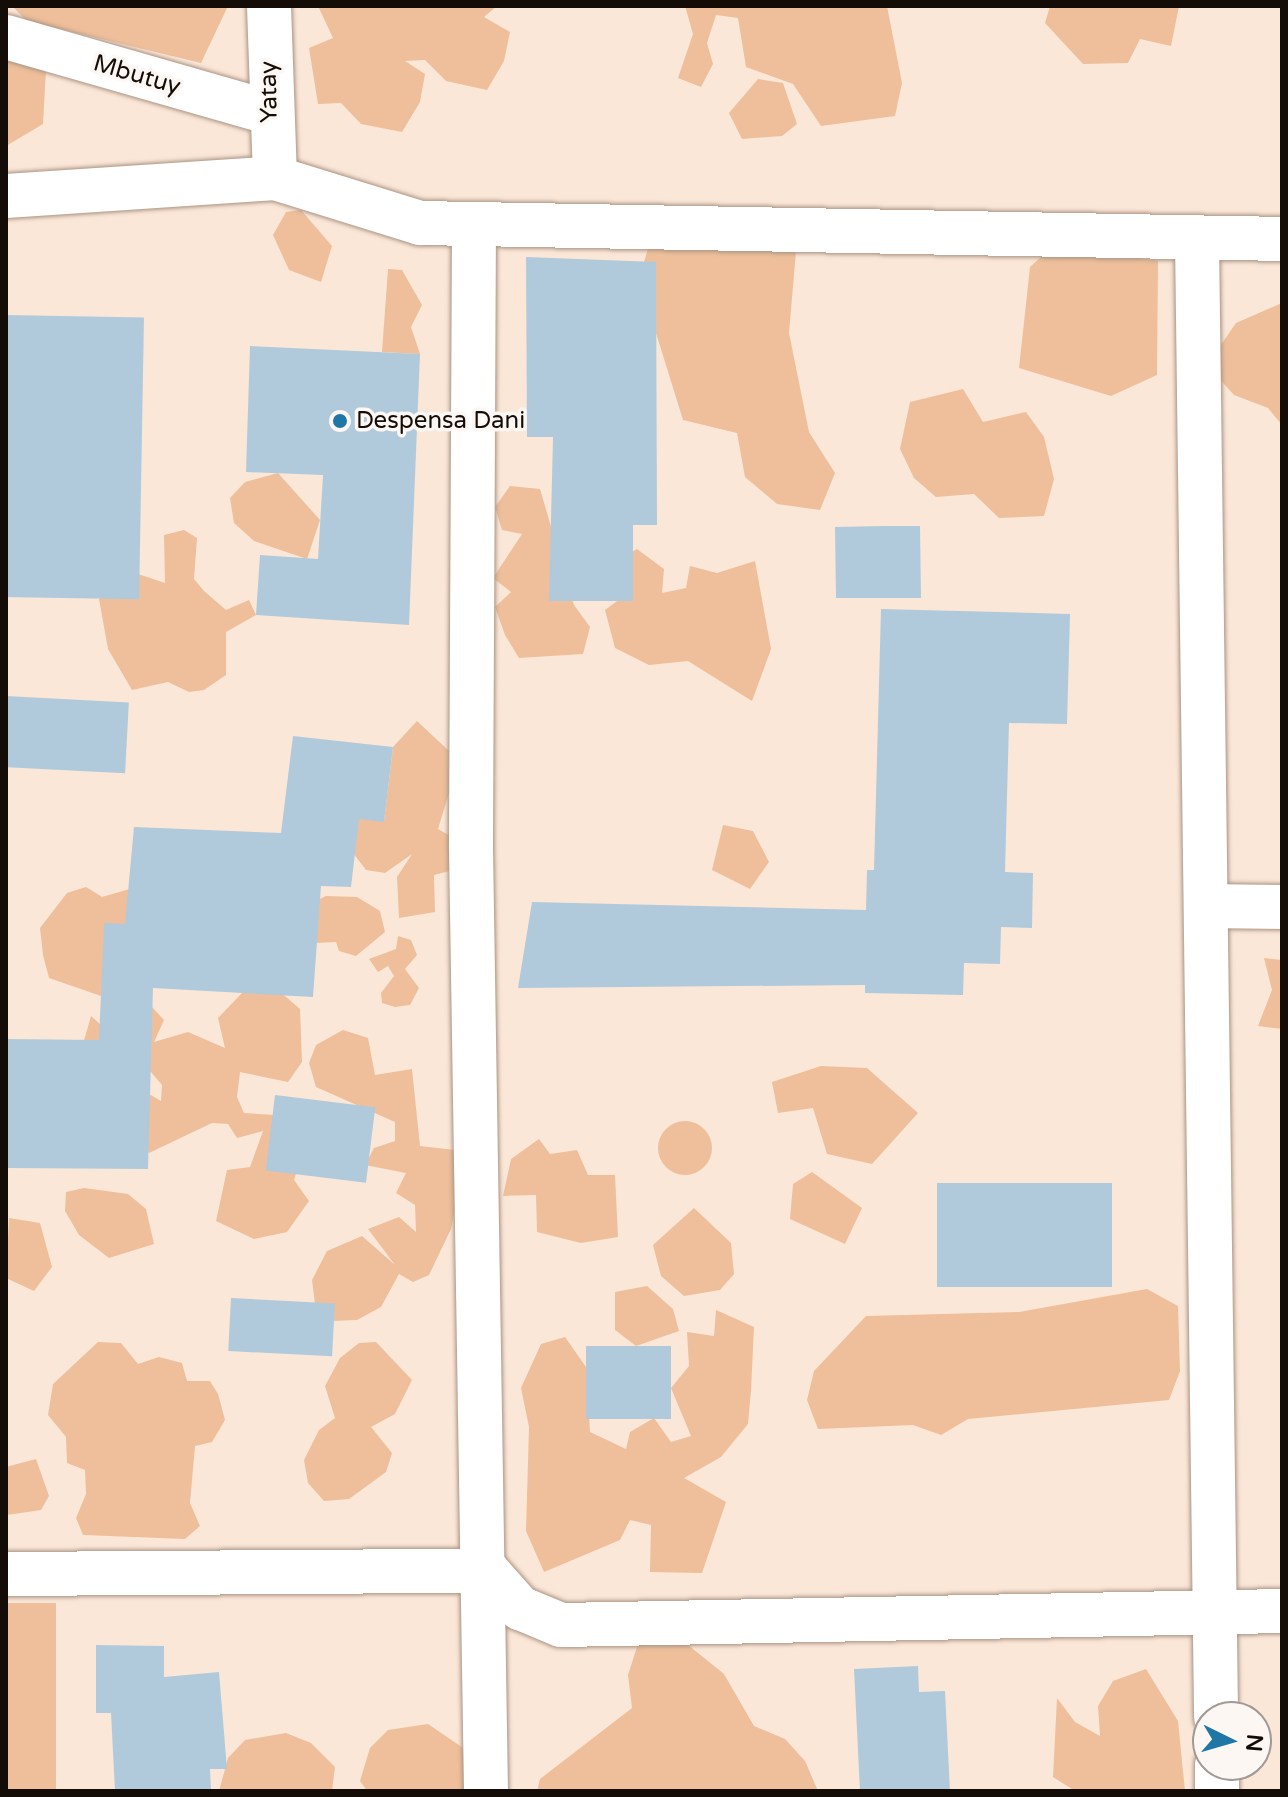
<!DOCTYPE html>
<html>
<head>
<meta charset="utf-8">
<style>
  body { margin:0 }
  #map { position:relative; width:1288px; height:1797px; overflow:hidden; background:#fbe7d8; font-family:"Varela Round",sans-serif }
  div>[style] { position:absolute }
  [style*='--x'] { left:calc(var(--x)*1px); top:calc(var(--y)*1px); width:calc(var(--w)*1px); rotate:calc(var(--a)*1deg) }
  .green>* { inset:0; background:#eebf9a; transform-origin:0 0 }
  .round { border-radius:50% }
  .building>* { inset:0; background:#b0cadb; transform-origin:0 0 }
  .roads { filter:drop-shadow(0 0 2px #aa9382) drop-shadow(0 0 2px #aa9382) }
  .street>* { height:44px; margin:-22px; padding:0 22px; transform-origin:22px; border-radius:22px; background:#fff }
  .dots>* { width:22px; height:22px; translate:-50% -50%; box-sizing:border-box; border:4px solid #fdf7f4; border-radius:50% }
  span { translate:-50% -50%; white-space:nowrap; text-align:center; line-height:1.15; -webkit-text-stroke:7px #fdf7f4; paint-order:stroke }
  .street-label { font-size:24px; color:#140c06 }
  .poi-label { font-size:24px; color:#140c06 }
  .left { translate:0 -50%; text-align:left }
  .frame { position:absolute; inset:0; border:8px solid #140c06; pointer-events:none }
  .north { position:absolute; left:1192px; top:1701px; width:80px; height:80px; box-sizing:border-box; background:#fdf7f4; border:2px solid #a09995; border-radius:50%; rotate:95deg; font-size:22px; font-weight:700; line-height:32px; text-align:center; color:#140c06 }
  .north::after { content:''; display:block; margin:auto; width:28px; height:36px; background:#1f77a6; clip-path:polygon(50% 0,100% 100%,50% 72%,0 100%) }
</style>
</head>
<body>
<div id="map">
  <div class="green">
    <i style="clip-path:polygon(12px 6px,228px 6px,201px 63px,27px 21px)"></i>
    <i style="clip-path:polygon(318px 6px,497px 6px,484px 17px,510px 32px,504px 61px,487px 90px,446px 81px,425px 60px,405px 61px,425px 74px,420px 102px,402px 132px,361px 124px,341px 103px,318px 104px,309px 48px,333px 38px)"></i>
    <i style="clip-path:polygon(685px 6px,887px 6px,902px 83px,895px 116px,821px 126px,793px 84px,746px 67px,738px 18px,716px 15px,707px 43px,713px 64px,701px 87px,678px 78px,693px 34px)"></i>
    <i style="clip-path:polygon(1050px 6px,1179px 6px,1171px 46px,1140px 39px,1128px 63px,1083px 64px,1045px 23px)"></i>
    <i style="clip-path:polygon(6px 24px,46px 70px,43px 124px,6px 146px)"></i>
    <i style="clip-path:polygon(758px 79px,783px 83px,797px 124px,782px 136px,742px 139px,729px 113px)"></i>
    <i style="clip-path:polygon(301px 210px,332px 246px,321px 282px,289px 270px,273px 235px,286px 212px)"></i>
    <i style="clip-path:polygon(652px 236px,796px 251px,789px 333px,809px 432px,835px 473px,820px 510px,777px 504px,745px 477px,737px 433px,683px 420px,639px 278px)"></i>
    <i style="clip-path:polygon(1053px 246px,1158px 261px,1157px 375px,1111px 396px,1019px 368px,1030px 267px)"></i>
    <i style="clip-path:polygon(388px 269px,402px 270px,422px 305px,411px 327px,420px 354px,382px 352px)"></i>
    <i style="clip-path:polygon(1282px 303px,1282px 425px,1268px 408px,1234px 395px,1207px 365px,1236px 323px)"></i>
    <i style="clip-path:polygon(963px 389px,983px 422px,1026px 412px,1044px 437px,1054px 479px,1044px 516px,999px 518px,974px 494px,936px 497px,914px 478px,900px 449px,910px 402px)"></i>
    <i style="clip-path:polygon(278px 473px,320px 520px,307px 559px,254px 541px,234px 523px,230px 498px,245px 482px)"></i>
    <i style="clip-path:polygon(510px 486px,540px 489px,574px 605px,590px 627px,583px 654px,519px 658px,505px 635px,495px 607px,511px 592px,493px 578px,522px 534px,502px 530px,495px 507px)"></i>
    <i style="clip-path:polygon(184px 530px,197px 538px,194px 579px,204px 591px,226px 610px,249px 600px,256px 615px,226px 632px,226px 675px,204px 690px,189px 692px,168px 682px,132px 690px,108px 649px,99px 599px,138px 574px,165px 583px,164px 535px)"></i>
    <i style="clip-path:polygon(637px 549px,664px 569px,662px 593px,686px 588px,690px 566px,717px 573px,755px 561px,771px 649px,752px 701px,688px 661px,649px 665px,615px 648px,605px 610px,624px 596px,614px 562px)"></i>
    <i style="clip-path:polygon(417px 721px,449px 751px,454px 777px,438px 829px,471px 848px,461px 868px,434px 875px,435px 912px,399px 918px,397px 877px,412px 854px,385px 873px,366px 870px,350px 849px,294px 844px,284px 810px,384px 821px,393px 747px)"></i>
    <i style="clip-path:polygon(723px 825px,753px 831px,769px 862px,750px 889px,712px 870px)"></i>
    <i style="clip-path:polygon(86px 887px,102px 897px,133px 888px,142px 895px,104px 997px,49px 978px,43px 955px,40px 928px,67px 893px)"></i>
    <i style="clip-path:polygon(326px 896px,357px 897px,380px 911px,385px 932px,356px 956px,339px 951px,336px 942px,316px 943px,301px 908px)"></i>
    <i style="clip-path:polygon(398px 936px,411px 940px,417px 955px,405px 969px,419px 988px,410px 1005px,395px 1007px,382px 1003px,381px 993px,394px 976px,388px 966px,378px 972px,369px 959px,396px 949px)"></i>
    <i style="clip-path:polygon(1264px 958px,1282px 960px,1282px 1029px,1258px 1026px,1272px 990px)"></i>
    <i style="clip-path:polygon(278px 990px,300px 1009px,302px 1062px,288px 1082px,240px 1072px,237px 1097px,244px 1113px,291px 1116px,301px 1159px,294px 1180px,309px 1201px,287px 1232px,254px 1239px,216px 1221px,227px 1170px,250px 1167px,263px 1131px,237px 1138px,228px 1124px,212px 1123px,149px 1153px,133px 1132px,149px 1094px,161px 1101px,162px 1085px,150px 1071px,83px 1044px,91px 1016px,102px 1026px,140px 994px,164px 1020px,154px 1042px,188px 1032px,225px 1048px,218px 1018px,242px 993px)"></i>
    <i style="clip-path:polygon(343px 1030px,368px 1038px,375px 1075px,412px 1069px,420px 1146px,455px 1150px,464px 1167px,451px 1229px,429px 1275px,413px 1282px,399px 1274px,381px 1307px,357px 1320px,331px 1321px,315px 1304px,312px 1280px,327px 1251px,362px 1236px,395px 1265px,368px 1229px,399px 1217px,416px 1232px,415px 1205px,396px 1193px,406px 1173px,365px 1165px,374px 1148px,395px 1141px,395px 1122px,316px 1087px,309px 1063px,316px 1045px)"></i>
    <i style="clip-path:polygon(821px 1066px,867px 1068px,918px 1113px,872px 1164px,827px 1154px,813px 1108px,778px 1113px,772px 1082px)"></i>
    <i class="round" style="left:658px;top:1121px;width:54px;height:54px"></i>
    <i style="clip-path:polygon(539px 1139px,550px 1154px,577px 1150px,588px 1175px,615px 1175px,618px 1237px,581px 1243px,537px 1232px,536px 1195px,503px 1196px,511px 1159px)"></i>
    <i style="clip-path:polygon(812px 1172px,862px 1208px,845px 1244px,790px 1219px,793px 1184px)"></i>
    <i style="clip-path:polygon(84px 1188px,128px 1194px,146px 1209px,154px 1244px,109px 1258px,79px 1235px,65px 1211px,66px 1192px)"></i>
    <i style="clip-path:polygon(694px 1208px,731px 1243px,734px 1274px,720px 1290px,684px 1296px,661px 1276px,653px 1245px)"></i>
    <i style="clip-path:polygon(9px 1218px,40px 1223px,52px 1267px,34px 1291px,6px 1278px)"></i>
    <i style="clip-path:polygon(647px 1286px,673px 1309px,679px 1331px,636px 1346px,615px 1330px,615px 1292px)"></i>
    <i style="clip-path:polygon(1147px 1289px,1178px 1306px,1180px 1371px,1169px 1400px,968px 1419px,941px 1435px,913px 1425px,818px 1429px,807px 1400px,814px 1371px,866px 1316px,1019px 1312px)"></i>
    <i style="clip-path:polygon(716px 1310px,754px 1327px,751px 1391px,748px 1424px,721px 1457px,684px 1478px,726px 1502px,702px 1573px,650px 1572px,651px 1525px,630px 1520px,620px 1540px,544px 1572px,526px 1531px,529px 1427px,521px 1388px,541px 1344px,565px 1337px,586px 1367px,590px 1432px,626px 1449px,630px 1432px,654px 1418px,671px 1442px,691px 1436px,671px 1388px,689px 1366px,687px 1332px,714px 1336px)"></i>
    <i style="clip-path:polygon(98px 1342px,121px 1343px,138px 1364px,159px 1357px,182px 1363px,187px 1381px,210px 1381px,218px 1394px,225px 1420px,212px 1442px,195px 1446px,190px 1503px,200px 1526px,185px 1539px,83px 1535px,76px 1518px,86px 1494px,85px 1470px,67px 1463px,66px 1437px,48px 1415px,53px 1384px)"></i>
    <i style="clip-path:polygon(376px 1342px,412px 1380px,395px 1414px,371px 1427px,392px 1453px,386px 1472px,349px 1499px,324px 1501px,308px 1483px,304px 1460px,319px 1430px,335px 1418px,325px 1386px,340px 1358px,359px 1343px)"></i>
    <i style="clip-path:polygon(36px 1459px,49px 1496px,41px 1510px,7px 1515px,6px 1467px)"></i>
    <i style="left:6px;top:1603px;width:50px;height:188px"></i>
    <i style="clip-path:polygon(662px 1624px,724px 1674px,754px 1726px,785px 1739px,805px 1761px,818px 1791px,537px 1791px,540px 1779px,632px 1708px,628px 1675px,638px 1644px)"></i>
    <i style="clip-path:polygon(1146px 1669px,1178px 1721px,1185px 1791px,1075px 1791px,1053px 1777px,1057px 1698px,1075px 1722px,1100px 1736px,1098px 1706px,1113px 1681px)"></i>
    <i style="clip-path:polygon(428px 1724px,478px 1758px,474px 1791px,367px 1791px,360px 1781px,370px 1748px,388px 1730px)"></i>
    <i style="clip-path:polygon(286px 1733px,311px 1743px,335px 1767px,332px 1791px,219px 1791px,228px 1758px,245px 1740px)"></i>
  </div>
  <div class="building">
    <i style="clip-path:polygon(526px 257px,656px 262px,657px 525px,633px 525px,633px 601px,549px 601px,553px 437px,527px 437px)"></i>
    <i style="left:6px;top:315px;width:138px;height:282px;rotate:1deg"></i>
    <i style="clip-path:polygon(250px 346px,420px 354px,409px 625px,256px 615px,260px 555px,318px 559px,323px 475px,246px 472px)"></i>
    <i style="clip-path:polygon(885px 526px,920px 526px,921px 598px,836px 598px,835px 527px)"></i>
    <i style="clip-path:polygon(881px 609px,1070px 614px,1067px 724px,1009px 723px,1005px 872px,1033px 873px,1032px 928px,1001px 927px,1000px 964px,964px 963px,963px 995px,865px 993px,865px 985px,518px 988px,532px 902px,866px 910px,867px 870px,874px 870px)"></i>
    <i style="left:6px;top:696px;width:123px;height:71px;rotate:3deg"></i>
    <i style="clip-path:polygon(293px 736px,393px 747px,384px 822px,359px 819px,351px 887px,321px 886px,313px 997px,153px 988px,148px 1169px,6px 1168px,6px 1039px,99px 1040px,104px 923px,125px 924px,134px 827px,281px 833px)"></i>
    <i style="left:275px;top:1095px;width:101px;height:76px;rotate:7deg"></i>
    <i style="left:937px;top:1183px;width:175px;height:104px"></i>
    <i style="left:231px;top:1298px;width:104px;height:53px;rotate:3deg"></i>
    <i style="left:586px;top:1346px;width:85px;height:73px"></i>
    <i style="clip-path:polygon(96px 1645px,164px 1646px,164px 1677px,219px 1672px,227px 1769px,210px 1769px,211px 1791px,115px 1791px,111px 1713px,96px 1713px)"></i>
    <i style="clip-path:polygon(918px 1666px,919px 1692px,945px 1691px,950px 1791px,860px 1791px,854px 1669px)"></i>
  </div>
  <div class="roads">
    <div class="street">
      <i style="--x:269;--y:6;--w:172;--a:88"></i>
      <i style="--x:6;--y:37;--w:272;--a:16"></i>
      <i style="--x:6;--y:196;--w:270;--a:-3.8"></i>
      <i style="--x:275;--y:178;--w:152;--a:17.2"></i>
      <i style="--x:420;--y:223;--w:862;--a:1.06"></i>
      <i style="--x:474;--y:225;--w:623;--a:90.28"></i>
      <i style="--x:471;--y:848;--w:943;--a:89.09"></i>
      <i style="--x:1197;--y:240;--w:1477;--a:89.26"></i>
      <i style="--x:1206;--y:906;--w:76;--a:0.8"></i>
      <i style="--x:6;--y:1574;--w:481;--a:-0.4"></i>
      <i style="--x:487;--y:1571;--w:50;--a:48.3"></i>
      <i style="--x:520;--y:1608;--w:44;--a:22.5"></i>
      <i style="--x:561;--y:1625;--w:721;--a:-1.11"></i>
      <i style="--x:1217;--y:1765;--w:26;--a:90"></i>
    </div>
  </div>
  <div class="dots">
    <i style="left:340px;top:421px;background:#1f77a6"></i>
  </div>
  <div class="street-label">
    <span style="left:137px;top:75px;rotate:16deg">Mbutuy</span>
    <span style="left:269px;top:92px;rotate:-91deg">Yatay</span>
  </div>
  <div class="poi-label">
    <span class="left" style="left:356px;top:421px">Despensa Dani</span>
  </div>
  <div class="frame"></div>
  <div class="north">N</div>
</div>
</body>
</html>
